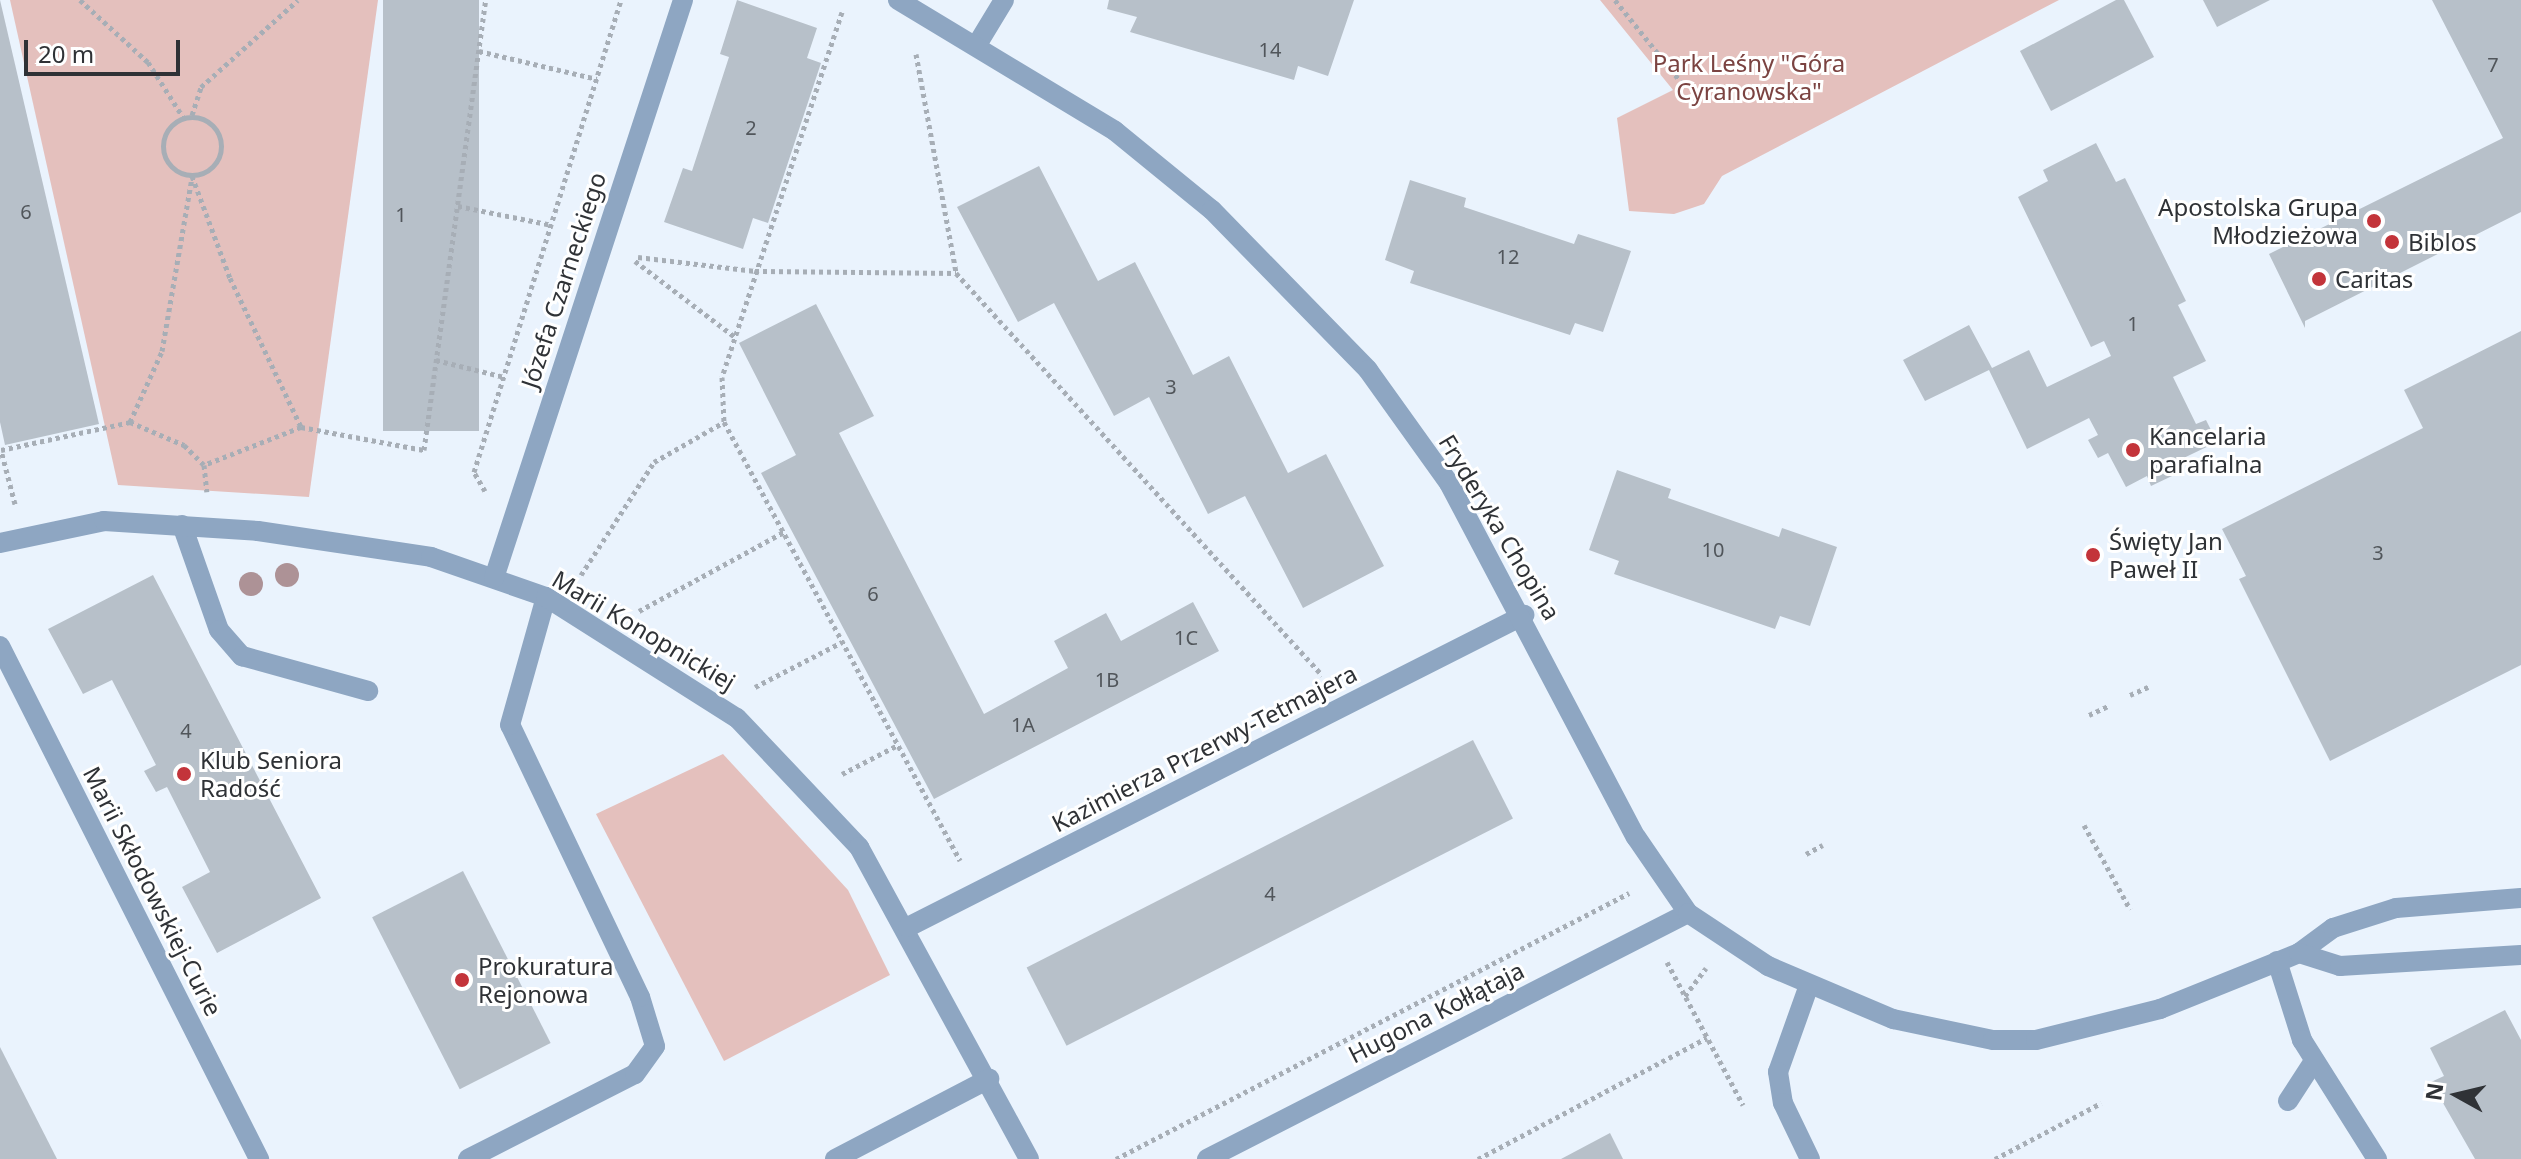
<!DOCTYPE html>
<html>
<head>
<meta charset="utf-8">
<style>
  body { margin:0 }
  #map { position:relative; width:2521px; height:1159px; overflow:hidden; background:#eaf3fd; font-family:"Noto Sans",sans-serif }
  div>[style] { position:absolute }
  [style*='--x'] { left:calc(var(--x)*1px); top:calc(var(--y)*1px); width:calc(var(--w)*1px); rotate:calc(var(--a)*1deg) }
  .green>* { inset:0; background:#e4c0bd }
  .building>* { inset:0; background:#b7c0c9; transform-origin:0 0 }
  .path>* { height:5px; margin-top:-2.5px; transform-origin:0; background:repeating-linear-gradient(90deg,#a7aeb6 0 4px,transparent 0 8px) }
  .path>.ring { margin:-2.5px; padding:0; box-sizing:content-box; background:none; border:5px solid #a7aeb6; border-radius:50% }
  .service>* { height:20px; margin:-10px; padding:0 10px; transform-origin:10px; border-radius:10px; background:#8ea6c2 }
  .minor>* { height:20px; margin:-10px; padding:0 10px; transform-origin:10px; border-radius:10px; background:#8ea6c2 }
  .tertiary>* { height:20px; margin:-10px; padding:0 10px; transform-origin:10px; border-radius:10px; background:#8ea6c2 }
  .trees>* { width:24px; height:24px; margin:-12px; border-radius:50%; background:#ad9296 }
  .dots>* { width:22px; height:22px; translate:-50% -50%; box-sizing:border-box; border:4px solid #fff; border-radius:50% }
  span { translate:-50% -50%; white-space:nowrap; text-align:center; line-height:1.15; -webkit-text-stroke:6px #fff; paint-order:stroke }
  .number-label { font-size:20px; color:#51565b }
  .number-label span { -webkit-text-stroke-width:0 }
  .park-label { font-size:24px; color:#7b4341 }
  .poi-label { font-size:24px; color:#2f3236 }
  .right { translate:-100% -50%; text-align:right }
  .left { translate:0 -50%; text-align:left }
  .street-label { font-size:24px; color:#2f3236 }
  .north { position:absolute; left:2417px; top:1055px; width:80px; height:80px; -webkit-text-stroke:6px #fff; paint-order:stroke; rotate:278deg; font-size:22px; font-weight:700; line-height:32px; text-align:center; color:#2f3236 }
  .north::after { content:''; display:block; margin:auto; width:28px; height:36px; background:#2f3236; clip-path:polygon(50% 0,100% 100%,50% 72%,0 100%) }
  .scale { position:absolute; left:24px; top:40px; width:156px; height:36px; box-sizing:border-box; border:4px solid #2f3236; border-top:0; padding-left:10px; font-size:24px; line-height:28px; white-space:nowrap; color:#2f3236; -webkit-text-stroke:6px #fff; paint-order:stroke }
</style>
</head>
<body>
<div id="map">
  <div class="green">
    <i style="clip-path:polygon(10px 0,378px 0,309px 497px,118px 485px)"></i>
    <i style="clip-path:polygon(1600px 0,2059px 0,1722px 176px,1704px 204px,1674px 214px,1629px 211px,1617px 118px,1673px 90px)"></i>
    <i style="clip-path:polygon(723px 754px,848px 890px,890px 975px,724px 1061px,596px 814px)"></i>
  </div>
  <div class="building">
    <i style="clip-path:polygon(0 0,99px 424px,5px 445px,0 422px)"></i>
    <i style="left:383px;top:0;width:96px;height:431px"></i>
    <i style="clip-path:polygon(737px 0,817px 28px,807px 58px,821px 63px,768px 223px,753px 218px,743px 249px,664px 222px,683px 168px,692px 171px,729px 57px,720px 54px)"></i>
    <i style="clip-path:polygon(1109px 0,1354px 0,1328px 76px,1298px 66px,1294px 80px,1130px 32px,1137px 17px,1107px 9px)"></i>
    <i style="clip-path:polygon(2116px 0,2124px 0,2154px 57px,2051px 111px,2020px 51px)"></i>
    <i style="clip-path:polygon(2203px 0,2270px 0,2217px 27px)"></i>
    <i style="clip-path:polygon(2432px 0,2521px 0,2521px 212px,2305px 321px,2305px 328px,2269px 254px,2503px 138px)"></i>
    <i style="clip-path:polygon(2096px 143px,2116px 182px,2125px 178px,2186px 301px,2178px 305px,2206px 361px,2173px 377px,2196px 424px,2206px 420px,2217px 442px,2167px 466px,2172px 476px,2151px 486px,2147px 476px,2126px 487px,2108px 453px,2098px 458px,2088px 440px,2098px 435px,2089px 418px,2027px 449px,1989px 370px,1925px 401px,1903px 360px,1969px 325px,1992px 368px,2029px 350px,2047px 387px,2111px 356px,2104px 341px,2091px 347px,2018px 197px,2048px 181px,2043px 170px)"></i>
    <i style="clip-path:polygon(1039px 166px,1098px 281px,1135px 262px,1193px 375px,1229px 356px,1288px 473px,1326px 454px,1384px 566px,1303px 608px,1245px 496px,1208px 514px,1149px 397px,1114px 416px,1054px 303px,1018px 322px,957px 207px)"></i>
    <i style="clip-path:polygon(1410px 180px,1466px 198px,1464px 207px,1574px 244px,1578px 234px,1631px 251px,1603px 332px,1575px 323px,1570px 335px,1410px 283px,1414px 271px,1385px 260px)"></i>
    <i style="clip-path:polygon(816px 304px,874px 416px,839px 433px,984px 714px,1068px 668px,1054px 641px,1106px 613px,1121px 641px,1193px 602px,1219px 651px,934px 799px,761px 473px,796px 455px,739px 343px)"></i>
    <i style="clip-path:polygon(2521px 331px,2521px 665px,2330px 761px,2239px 579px,2246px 576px,2222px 529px,2423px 428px,2404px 390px)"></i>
    <i style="clip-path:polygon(1617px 470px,1671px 489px,1668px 498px,1779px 537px,1782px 528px,1837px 547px,1810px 626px,1780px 616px,1775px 629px,1614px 574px,1619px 561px,1589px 550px)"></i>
    <i style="clip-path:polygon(153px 575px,321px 898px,217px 953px,182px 887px,210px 872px,167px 787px,156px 792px,144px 771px,156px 765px,112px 680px,83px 694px,48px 629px)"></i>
    <i style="left:1473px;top:740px;width:88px;height:501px;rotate:63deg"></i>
    <i style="left:463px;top:871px;width:193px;height:102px;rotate:63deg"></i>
    <i style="clip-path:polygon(2505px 1010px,2521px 1040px,2521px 1159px,2475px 1159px,2431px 1082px,2444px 1076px,2430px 1048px)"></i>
    <i style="clip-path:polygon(0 1047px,57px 1159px,0 1159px)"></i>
    <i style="clip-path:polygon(1610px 1133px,1623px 1159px,1561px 1159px)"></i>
  </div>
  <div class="path">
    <i style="--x:80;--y:0;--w:92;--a:42.4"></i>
    <i style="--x:148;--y:62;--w:65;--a:57.5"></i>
    <i style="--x:1615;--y:0;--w:112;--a:51.2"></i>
    <i style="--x:842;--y:12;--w:384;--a:108.2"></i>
    <i style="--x:722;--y:377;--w:45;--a:87.5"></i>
    <i style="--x:724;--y:422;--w:498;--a:61.7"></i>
    <i style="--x:479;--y:51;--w:121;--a:13.3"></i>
    <i style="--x:916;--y:54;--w:223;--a:79.6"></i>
    <i style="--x:956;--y:273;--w:544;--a:47.68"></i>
    <i style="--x:192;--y:115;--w:29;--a:-72"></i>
    <i style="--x:201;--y:87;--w:130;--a:-41.9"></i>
    <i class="ring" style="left:163px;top:117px;width:53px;height:53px"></i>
    <i style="--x:192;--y:176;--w:109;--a:69.6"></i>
    <i style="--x:230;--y:278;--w:165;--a:64.5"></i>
    <i style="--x:301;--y:427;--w:104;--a:158.6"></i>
    <i style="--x:458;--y:206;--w:96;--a:11.4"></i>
    <i style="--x:638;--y:257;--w:118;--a:6.8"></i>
    <i style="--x:755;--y:271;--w:201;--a:0.6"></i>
    <i style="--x:635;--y:261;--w:126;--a:37.2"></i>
    <i style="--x:436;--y:360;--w:70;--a:14"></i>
    <i style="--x:130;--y:422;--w:78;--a:-65.7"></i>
    <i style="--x:162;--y:351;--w:177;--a:-80.2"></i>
    <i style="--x:301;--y:427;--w:125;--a:10.6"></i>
    <i style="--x:424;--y:450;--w:454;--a:-82.2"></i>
    <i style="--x:485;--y:491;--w:22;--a:-120"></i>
    <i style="--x:474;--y:472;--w:494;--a:-72.7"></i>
    <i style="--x:15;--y:504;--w:56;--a:-104.5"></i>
    <i style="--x:1;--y:450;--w:132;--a:-12.2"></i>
    <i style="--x:130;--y:422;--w:59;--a:23.1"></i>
    <i style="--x:184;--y:445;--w:28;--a:45"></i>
    <i style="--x:204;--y:465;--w:27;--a:84"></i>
    <i style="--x:581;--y:575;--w:135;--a:-57.1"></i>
    <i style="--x:654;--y:462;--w:81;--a:-29.7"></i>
    <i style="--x:639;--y:611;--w:165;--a:-28.6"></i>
    <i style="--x:755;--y:687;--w:98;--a:-27.3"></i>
    <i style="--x:2130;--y:695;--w:20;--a:-24"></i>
    <i style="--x:2089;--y:715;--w:23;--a:-25"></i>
    <i style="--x:842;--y:774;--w:63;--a:-27.4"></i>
    <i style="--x:2084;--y:825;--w:96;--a:61.3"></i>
    <i style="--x:1806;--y:854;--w:19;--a:-28"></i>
    <i style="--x:1667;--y:962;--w:162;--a:62"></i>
    <i style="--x:1685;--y:996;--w:35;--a:-53"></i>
    <i style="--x:1116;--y:1159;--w:578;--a:-27.41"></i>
    <i style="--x:1478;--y:1159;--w:259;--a:-27.9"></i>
    <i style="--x:1995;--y:1159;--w:120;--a:-27.8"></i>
  </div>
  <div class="service">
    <i style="--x:978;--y:43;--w:50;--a:-58.8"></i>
    <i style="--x:182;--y:525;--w:111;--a:70.6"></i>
    <i style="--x:219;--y:630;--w:35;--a:49"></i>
    <i style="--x:242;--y:656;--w:131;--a:15.5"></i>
    <i style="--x:2288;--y:1101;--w:48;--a:-57"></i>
    <i style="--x:468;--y:1159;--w:187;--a:-27"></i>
    <i style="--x:635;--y:1074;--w:34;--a:-54"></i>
    <i style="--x:655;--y:1046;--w:51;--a:-107"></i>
    <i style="--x:640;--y:997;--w:301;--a:-115.5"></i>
    <i style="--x:510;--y:725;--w:133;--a:-74.3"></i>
  </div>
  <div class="minor">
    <i style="--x:0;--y:543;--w:106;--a:-11.9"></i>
    <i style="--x:104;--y:521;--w:154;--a:3.7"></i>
    <i style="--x:258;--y:531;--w:175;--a:8.5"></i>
    <i style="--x:431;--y:557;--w:122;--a:19.2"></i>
    <i style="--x:546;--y:597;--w:226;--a:32.4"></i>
    <i style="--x:737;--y:718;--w:178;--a:46.6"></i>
    <i style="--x:859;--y:847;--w:355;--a:61.4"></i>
    <i style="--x:494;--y:578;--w:608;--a:-71.89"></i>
    <i style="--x:0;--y:646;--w:575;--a:63.21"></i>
    <i style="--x:908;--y:927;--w:691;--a:-26.86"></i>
    <i style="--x:2277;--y:961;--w:83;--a:72.4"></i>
    <i style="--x:2302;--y:1040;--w:141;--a:57.8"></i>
    <i style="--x:1809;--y:985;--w:92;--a:109.6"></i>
    <i style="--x:1778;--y:1072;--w:31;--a:81"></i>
    <i style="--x:1783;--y:1103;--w:62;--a:64.3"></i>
    <i style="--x:835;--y:1159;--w:174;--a:-27.5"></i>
    <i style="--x:1207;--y:1159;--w:540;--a:-27.09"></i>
  </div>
  <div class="tertiary">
    <i style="--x:898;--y:0;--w:253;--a:31.1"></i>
    <i style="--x:1115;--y:131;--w:125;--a:39.2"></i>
    <i style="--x:1212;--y:210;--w:223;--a:45.7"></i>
    <i style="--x:1368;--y:370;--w:139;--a:54.4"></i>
    <i style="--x:1449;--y:483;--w:400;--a:62.2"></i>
    <i style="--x:1636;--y:837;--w:92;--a:55.6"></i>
    <i style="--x:1688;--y:913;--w:96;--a:33.5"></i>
    <i style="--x:1768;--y:966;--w:136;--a:23"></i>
    <i style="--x:1893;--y:1019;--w:102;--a:11.9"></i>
    <i style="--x:1993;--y:1040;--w:43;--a:0"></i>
    <i style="--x:2036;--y:1040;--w:128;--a:-14"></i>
    <i style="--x:2160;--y:1009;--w:150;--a:-21.9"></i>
    <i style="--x:2299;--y:953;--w:42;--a:-36.3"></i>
    <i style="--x:2333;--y:928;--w:66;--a:-17.6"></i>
    <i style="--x:2396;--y:908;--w:125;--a:-4.6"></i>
    <i style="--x:2299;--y:953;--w:43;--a:17.6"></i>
    <i style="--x:2340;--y:966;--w:181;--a:-3.5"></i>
  </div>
  <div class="trees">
    <i style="left:287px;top:575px"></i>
    <i style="left:251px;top:584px"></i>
  </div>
  <div class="dots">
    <i style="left:2374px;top:221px;background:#c3343a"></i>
    <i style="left:2392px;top:242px;background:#c3343a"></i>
    <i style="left:2319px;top:279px;background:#c3343a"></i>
    <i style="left:2133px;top:450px;background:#c3343a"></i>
    <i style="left:2093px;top:555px;background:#c3343a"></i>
    <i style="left:184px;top:774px;background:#c3343a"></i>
    <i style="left:462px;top:980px;background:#c3343a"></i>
  </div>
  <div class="number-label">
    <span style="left:1270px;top:49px">14</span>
    <span style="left:2493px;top:64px">7</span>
    <span style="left:751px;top:127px">2</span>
    <span style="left:26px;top:211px">6</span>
    <span style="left:401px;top:214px">1</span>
    <span style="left:1508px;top:256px">12</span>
    <span style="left:2133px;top:323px">1</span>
    <span style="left:1171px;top:386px">3</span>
    <span style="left:1713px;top:549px">10</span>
    <span style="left:2378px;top:552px">3</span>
    <span style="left:873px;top:593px">6</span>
    <span style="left:1186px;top:637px">1C</span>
    <span style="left:1107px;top:679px">1B</span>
    <span style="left:1023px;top:724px">1A</span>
    <span style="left:186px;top:730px">4</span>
    <span style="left:1270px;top:893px">4</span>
  </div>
  <div class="park-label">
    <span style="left:1749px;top:77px">Park Leśny "Góra<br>Cyranowska"</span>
  </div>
  <div class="poi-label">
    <span class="right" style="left:2358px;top:221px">Apostolska Grupa<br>Młodzieżowa</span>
    <span class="left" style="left:2408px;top:242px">Biblos</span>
    <span class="left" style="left:2335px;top:279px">Caritas</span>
    <span class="left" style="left:2149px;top:450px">Kancelaria<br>parafialna</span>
    <span class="left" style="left:2109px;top:555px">Święty Jan<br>Paweł II</span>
    <span class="left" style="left:200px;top:774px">Klub Seniora<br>Radość</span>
    <span class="left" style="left:478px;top:980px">Prokuratura<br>Rejonowa</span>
  </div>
  <div class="street-label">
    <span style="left:563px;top:280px;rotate:-72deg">Józefa Czarneckiego</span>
    <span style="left:1500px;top:527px;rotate:59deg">Fryderyka Chopina</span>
    <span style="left:644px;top:630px;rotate:31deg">Marii Konopnickiej</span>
    <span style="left:1204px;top:748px;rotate:-27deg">Kazimierza Przerwy-Tetmajera</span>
    <span style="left:153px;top:891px;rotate:63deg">Marii Skłodowskiej-Curie</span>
    <span style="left:1436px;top:1012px;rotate:-27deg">Hugona Kołłątaja</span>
  </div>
  <div class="north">N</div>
  <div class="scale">20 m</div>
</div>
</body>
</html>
